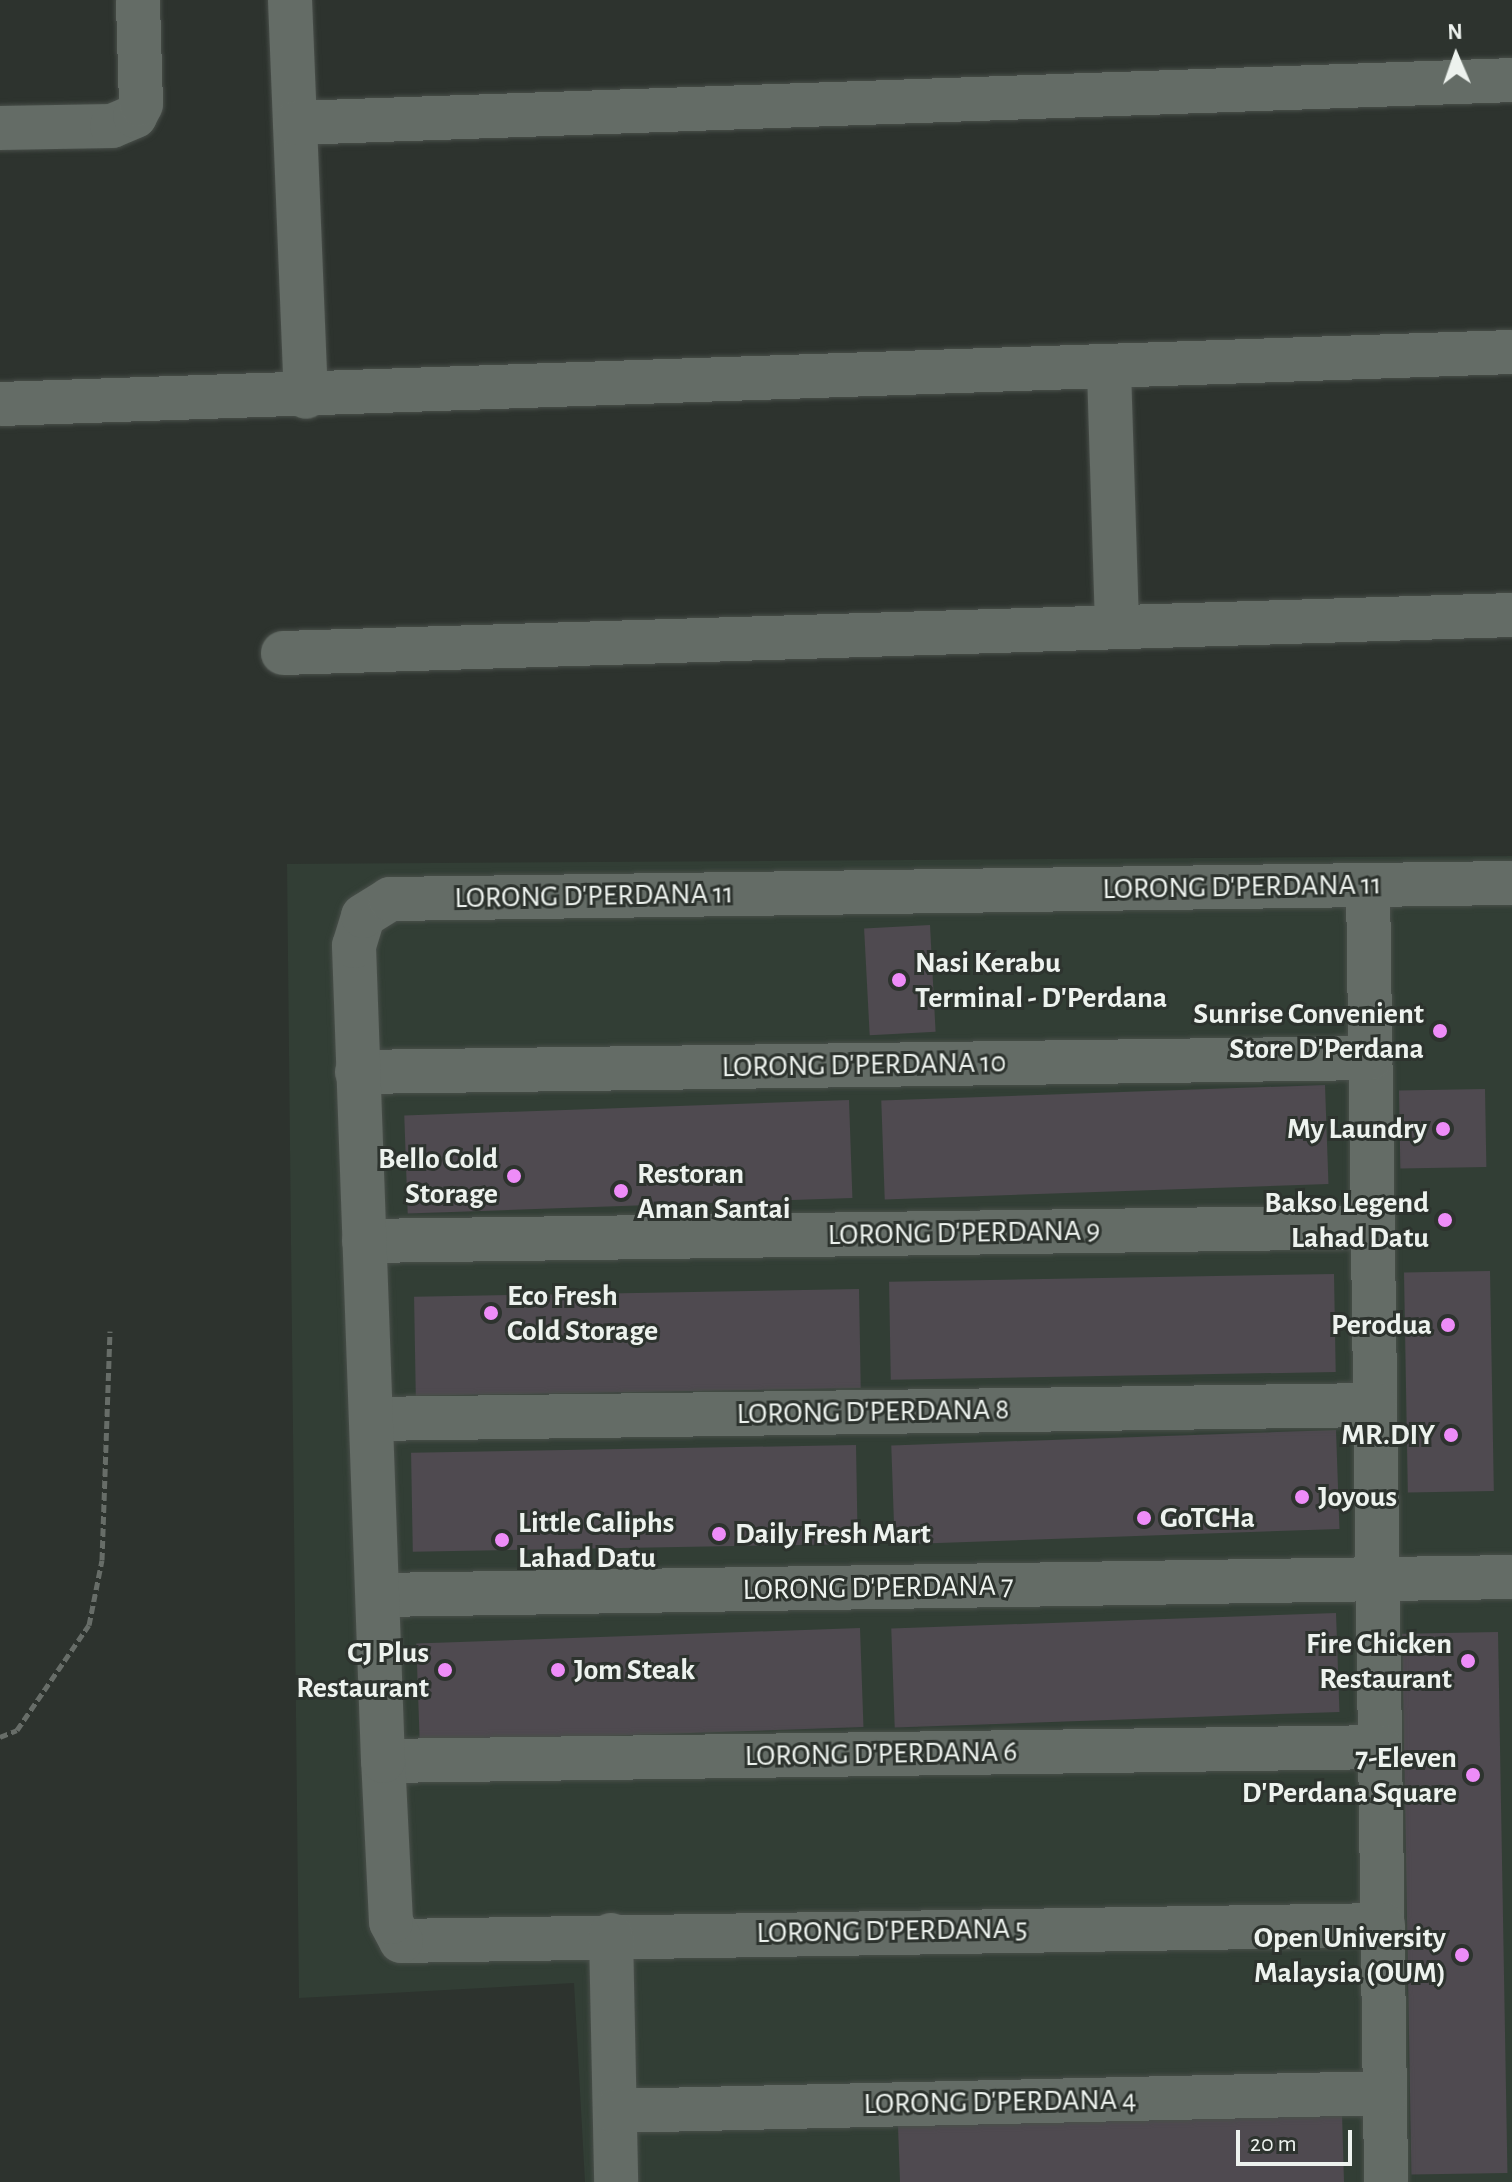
<!DOCTYPE html>
<html>
<head>
<meta charset="utf-8">
<style>
  body { margin:0 }
  #map { position:relative; width:1512px; height:2182px; overflow:hidden; background:#2d332e; font-family:"Alegreya Sans",sans-serif }
  div>[style] { position:absolute }
  [style*='--x'] { left:calc(var(--x)*1px); top:calc(var(--y)*1px); width:calc(var(--w)*1px); rotate:calc(var(--a)*1deg) }
  .built>* { inset:0; background:#323e35 }
  .building>* { inset:0; background:#4f4a50; transform-origin:0 0 }
  .path>* { height:5px; margin-top:-2.5px; transform-origin:0; background:repeating-linear-gradient(90deg,#676d68 0 8px,transparent 0 12px) }
  .roads { filter:drop-shadow(0 0 2px #494f4a) drop-shadow(0 0 2px #494f4a) }
  .street>* { height:44px; margin:-22px; padding:0 22px; transform-origin:22px; border-radius:22px; background:#646c66 }
  .secondary>* { height:44px; margin:-22px; padding:0 22px; transform-origin:22px; border-radius:22px; background:#646c66 }
  .dots>* { width:22px; height:22px; translate:-50% -50%; box-sizing:border-box; border:4px solid #2d332e; border-radius:50% }
  span { translate:-50% -50%; white-space:nowrap; text-align:center; line-height:1.15; -webkit-text-stroke:6px #2d332e; paint-order:stroke }
  .street-label { font-size:30px; color:#edf2ee }
  .poi-label { font-size:30px; color:#edf2ee; font-weight:700 }
  .left { translate:0 -50%; text-align:left }
  .right { translate:-100% -50%; text-align:right }
  .north { position:absolute; left:1416px; top:16px; width:80px; height:80px; -webkit-text-stroke:6px #2d332e; paint-order:stroke; rotate:358deg; font-size:22px; font-weight:700; line-height:32px; text-align:center; color:#edf2ee }
  .north::after { content:''; display:block; margin:auto; width:28px; height:36px; background:#edf2ee; clip-path:polygon(50% 0,100% 100%,50% 72%,0 100%) }
  .scale { position:absolute; left:1236px; top:2130px; width:116px; height:36px; box-sizing:border-box; border:4px solid #edf2ee; border-top:0; padding-left:10px; font-size:24px; line-height:28px; white-space:nowrap; color:#edf2ee; -webkit-text-stroke:6px #2d332e; paint-order:stroke }
</style>
</head>
<body>
<div id="map">
  <div class="built">
    <i style="clip-path:polygon(1512px 856px,1512px 2182px,585px 2182px,574px 1983px,299px 1998px,287px 864px)"></i>
  </div>
  <div class="building">
    <i style="left:930px;top:925px;width:107px;height:66px;rotate:87deg"></i>
    <i style="left:1325px;top:1085px;width:99px;height:444px;rotate:88deg"></i>
    <i style="left:1485px;top:1089px;width:78px;height:86px;rotate:89deg"></i>
    <i style="left:849px;top:1100px;width:98px;height:445px;rotate:88deg"></i>
    <i style="left:1490px;top:1271px;width:220px;height:86px;rotate:89deg"></i>
    <i style="left:1334px;top:1274px;width:98px;height:445px;rotate:89deg"></i>
    <i style="left:859px;top:1289px;width:99px;height:445px;rotate:89deg"></i>
    <i style="left:1336px;top:1430px;width:99px;height:445px;rotate:88deg"></i>
    <i style="left:856px;top:1445px;width:99px;height:445px;rotate:89deg"></i>
    <i style="left:1336px;top:1613px;width:99px;height:445px;rotate:88deg"></i>
    <i style="left:860px;top:1628px;width:99px;height:444px;rotate:88deg"></i>
    <i style="left:1498px;top:1632px;width:541px;height:96px;rotate:89deg"></i>
    <i style="clip-path:polygon(1342px 2113px,1344px 2182px,900px 2182px,898px 2126px)"></i>
  </div>
  <div class="path">
    <i style="--x:0;--y:1737;--w:18;--a:-22"></i>
    <i style="--x:17;--y:1730;--w:127;--a:-55.6"></i>
    <i style="--x:89;--y:1625;--w:66;--a:-78.7"></i>
    <i style="--x:102;--y:1560;--w:229;--a:-88"></i>
  </div>
  <div class="roads">
    <div class="street">
      <i style="--x:290;--y:0;--w:397;--a:87.7"></i>
      <i style="--x:295;--y:123;--w:1218;--a:-2.02"></i>
      <i style="--x:0;--y:128;--w:112;--a:-1"></i>
      <i style="--x:112;--y:126;--w:25;--a:-23"></i>
      <i style="--x:135;--y:116;--w:13;--a:-63"></i>
      <i style="--x:141;--y:104;--w:104;--a:-91.7"></i>
      <i style="--x:1109;--y:370;--w:257;--a:88.2"></i>
      <i style="--x:283;--y:653;--w:1230;--a:-1.77"></i>
      <i style="--x:1368;--y:885;--w:1297;--a:89.2"></i>
      <i style="--x:357;--y:1072;--w:1014;--a:-0.79"></i>
      <i style="--x:364;--y:1241;--w:1009;--a:-0.79"></i>
      <i style="--x:371;--y:1419;--w:1004;--a:-0.8"></i>
      <i style="--x:379;--y:1595;--w:1133;--a:-0.91"></i>
      <i style="--x:383;--y:1761;--w:997;--a:-0.8"></i>
      <i style="--x:1383;--y:1925;--w:982;--a:179.07"></i>
      <i style="--x:401;--y:1941;--w:21;--a:-118"></i>
      <i style="--x:391;--y:1922;--w:161;--a:-92.8"></i>
      <i style="--x:383;--y:1761;--w:816;--a:-92.04"></i>
      <i style="--x:354;--y:946;--w:31;--a:-73"></i>
      <i style="--x:363;--y:916;--w:32;--a:-32"></i>
      <i style="--x:390;--y:899;--w:1122;--a:-0.82"></i>
      <i style="--x:611;--y:1935;--w:247;--a:88.8"></i>
      <i style="--x:615;--y:2111;--w:770;--a:-1.34"></i>
    </div>
    <div class="secondary">
      <i style="--x:0;--y:404;--w:1513;--a:-1.97"></i>
    </div>
  </div>
  <div class="dots">
    <i style="left:899px;top:980px;background:#ee8cf8"></i>
    <i style="left:1440px;top:1031px;background:#ee8cf8"></i>
    <i style="left:1443px;top:1129px;background:#ee8cf8"></i>
    <i style="left:514px;top:1176px;background:#ee8cf8"></i>
    <i style="left:621px;top:1191px;background:#ee8cf8"></i>
    <i style="left:1445px;top:1220px;background:#ee8cf8"></i>
    <i style="left:491px;top:1313px;background:#ee8cf8"></i>
    <i style="left:1448px;top:1325px;background:#ee8cf8"></i>
    <i style="left:1451px;top:1435px;background:#ee8cf8"></i>
    <i style="left:1302px;top:1497px;background:#ee8cf8"></i>
    <i style="left:1144px;top:1518px;background:#ee8cf8"></i>
    <i style="left:719px;top:1534px;background:#ee8cf8"></i>
    <i style="left:502px;top:1540px;background:#ee8cf8"></i>
    <i style="left:1468px;top:1661px;background:#ee8cf8"></i>
    <i style="left:445px;top:1670px;background:#ee8cf8"></i>
    <i style="left:558px;top:1670px;background:#ee8cf8"></i>
    <i style="left:1473px;top:1775px;background:#ee8cf8"></i>
    <i style="left:1462px;top:1955px;background:#ee8cf8"></i>
  </div>
  <div class="street-label">
    <span style="left:1242px;top:887px;rotate:-1deg">LORONG D'PERDANA 11</span>
    <span style="left:594px;top:896px;rotate:-1deg">LORONG D'PERDANA 11</span>
    <span style="left:864px;top:1065px;rotate:-1deg">LORONG D'PERDANA 10</span>
    <span style="left:964px;top:1233px;rotate:-1deg">LORONG D'PERDANA 9</span>
    <span style="left:873px;top:1412px;rotate:-1deg">LORONG D'PERDANA 8</span>
    <span style="left:878px;top:1588px;rotate:-1deg">LORONG D'PERDANA 7</span>
    <span style="left:881px;top:1754px;rotate:-1deg">LORONG D'PERDANA 6</span>
    <span style="left:892px;top:1931px;rotate:-1deg">LORONG D'PERDANA 5</span>
    <span style="left:1000px;top:2102px;rotate:-1deg">LORONG D'PERDANA 4</span>
  </div>
  <div class="poi-label">
    <span class="left" style="left:915px;top:980px">Nasi Kerabu<br>Terminal - D'Perdana</span>
    <span class="right" style="left:1424px;top:1031px">Sunrise Convenient<br>Store D'Perdana</span>
    <span class="right" style="left:1427px;top:1129px">My Laundry</span>
    <span class="right" style="left:498px;top:1176px">Bello Cold<br>Storage</span>
    <span class="left" style="left:637px;top:1191px">Restoran<br>Aman Santai</span>
    <span class="right" style="left:1429px;top:1220px">Bakso Legend<br>Lahad Datu</span>
    <span class="left" style="left:507px;top:1313px">Eco Fresh<br>Cold Storage</span>
    <span class="right" style="left:1432px;top:1325px">Perodua</span>
    <span class="right" style="left:1435px;top:1435px">MR.DIY</span>
    <span class="left" style="left:1318px;top:1497px">Joyous</span>
    <span class="left" style="left:1160px;top:1518px">GoTCHa</span>
    <span class="left" style="left:518px;top:1540px">Little Caliphs<br>Lahad Datu</span>
    <span class="left" style="left:735px;top:1534px">Daily Fresh Mart</span>
    <span class="right" style="left:1452px;top:1661px">Fire Chicken<br>Restaurant</span>
    <span class="right" style="left:429px;top:1670px">CJ Plus<br>Restaurant</span>
    <span class="left" style="left:574px;top:1670px">Jom Steak</span>
    <span class="right" style="left:1457px;top:1775px">7-Eleven<br>D'Perdana Square</span>
    <span class="right" style="left:1446px;top:1955px">Open University<br>Malaysia (OUM)</span>
  </div>
  <div class="north">N</div>
  <div class="scale">20 m</div>
</div>
</body>
</html>
